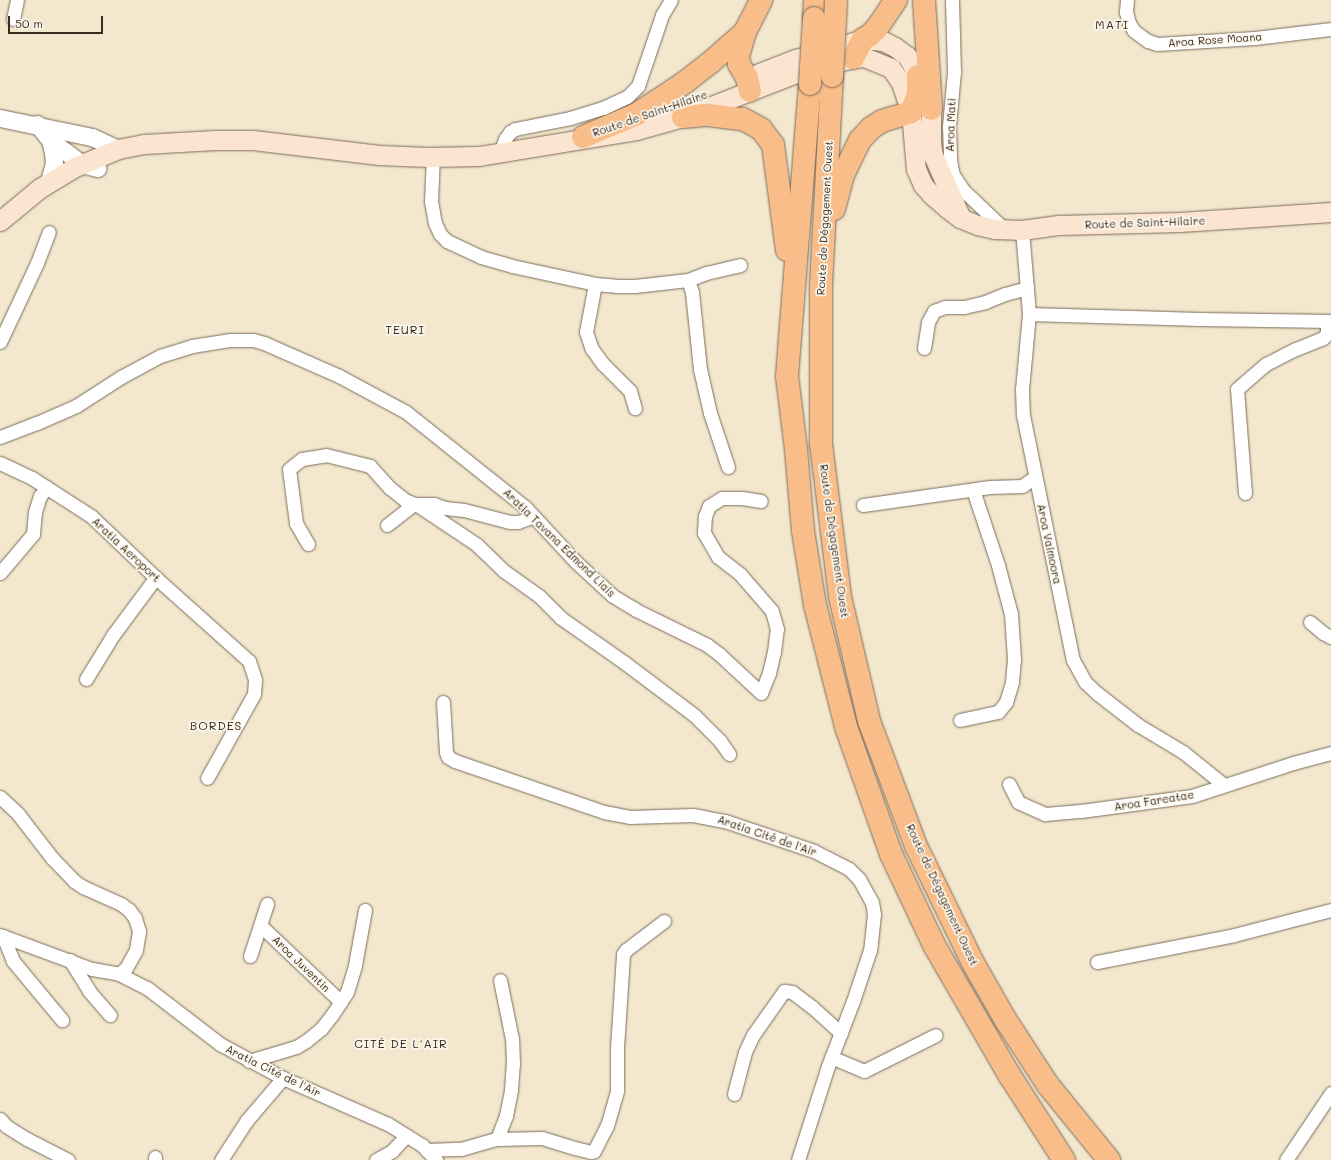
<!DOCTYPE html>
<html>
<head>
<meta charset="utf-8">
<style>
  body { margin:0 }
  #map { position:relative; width:1331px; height:1160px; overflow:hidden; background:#f3e7ce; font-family:Mali,sans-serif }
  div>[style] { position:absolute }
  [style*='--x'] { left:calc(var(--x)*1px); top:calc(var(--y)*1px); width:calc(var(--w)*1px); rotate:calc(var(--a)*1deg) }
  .roads { filter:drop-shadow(0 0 1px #7b6c5c) drop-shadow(0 0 1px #7b6c5c) }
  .minor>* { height:13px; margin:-6.5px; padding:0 6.5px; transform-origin:6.5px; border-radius:6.5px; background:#fff }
  .tertiary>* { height:17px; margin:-8.5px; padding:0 8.5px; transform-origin:8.5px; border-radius:8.5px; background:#fff }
  .secondary>* { height:19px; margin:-9.5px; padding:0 9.5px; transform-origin:9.5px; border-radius:9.5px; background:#fce5d0 }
  .trunk>* { height:22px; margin:-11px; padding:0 11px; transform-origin:11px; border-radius:11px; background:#f8bd89 }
  .bridges { filter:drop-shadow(0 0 1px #7b6c5c) drop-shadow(0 0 1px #7b6c5c) }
  .trunk-bridge>* { height:22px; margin:-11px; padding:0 11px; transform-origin:11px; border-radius:11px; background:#f8bd89 }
  span { translate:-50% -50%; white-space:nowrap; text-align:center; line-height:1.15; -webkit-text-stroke:3.5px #fbf7ec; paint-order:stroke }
  .street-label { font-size:11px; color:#3b2a1e }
  .neighbourhood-label { font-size:12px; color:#3b2a1e; letter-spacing:1px }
  .scale { position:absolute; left:8px; top:16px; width:95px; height:18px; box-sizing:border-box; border:2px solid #3b2a1e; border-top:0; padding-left:5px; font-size:12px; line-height:14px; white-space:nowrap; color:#3b2a1e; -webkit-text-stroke:3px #fbf7ec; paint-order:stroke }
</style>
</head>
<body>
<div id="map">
  <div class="roads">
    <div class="minor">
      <i style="--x:952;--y:0;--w:72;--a:88.4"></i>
      <i style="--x:954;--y:72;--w:54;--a:95.3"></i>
      <i style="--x:949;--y:126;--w:34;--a:88"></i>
      <i style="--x:950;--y:160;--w:15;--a:79"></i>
      <i style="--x:953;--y:175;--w:18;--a:56"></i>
      <i style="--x:963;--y:190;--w:57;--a:43.6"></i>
      <i style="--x:1127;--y:0;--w:12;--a:95"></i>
      <i style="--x:1126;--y:12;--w:11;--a:75"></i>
      <i style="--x:1129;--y:23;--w:9;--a:58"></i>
      <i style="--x:1134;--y:31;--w:17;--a:36"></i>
      <i style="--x:1148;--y:41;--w:9;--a:18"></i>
      <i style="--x:1157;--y:44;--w:98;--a:-3.5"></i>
      <i style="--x:1255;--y:38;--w:77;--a:-6.8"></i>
      <i style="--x:13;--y:19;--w:19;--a:-78"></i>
      <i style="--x:500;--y:153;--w:15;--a:-70"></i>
      <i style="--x:505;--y:139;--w:9;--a:-54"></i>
      <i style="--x:510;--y:132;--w:6;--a:-31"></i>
      <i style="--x:515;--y:129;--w:56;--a:-11.3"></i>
      <i style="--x:570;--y:118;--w:34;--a:-17"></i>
      <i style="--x:603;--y:108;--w:26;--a:-25"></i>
      <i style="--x:627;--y:97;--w:16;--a:-45"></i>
      <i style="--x:638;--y:86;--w:75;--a:-71.3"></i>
      <i style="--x:662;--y:15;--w:17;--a:-59"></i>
      <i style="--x:433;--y:157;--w:44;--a:92.6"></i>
      <i style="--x:431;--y:201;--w:22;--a:80"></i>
      <i style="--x:435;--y:223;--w:12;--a:66"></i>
      <i style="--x:440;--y:234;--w:10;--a:45"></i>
      <i style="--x:447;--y:241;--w:38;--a:25"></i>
      <i style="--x:481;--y:257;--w:32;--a:16"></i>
      <i style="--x:512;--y:266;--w:85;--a:12.2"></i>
      <i style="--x:595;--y:284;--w:21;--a:5"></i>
      <i style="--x:616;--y:286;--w:19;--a:0"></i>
      <i style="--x:635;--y:286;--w:53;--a:-6.5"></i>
      <i style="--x:688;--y:280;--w:19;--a:-21"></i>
      <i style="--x:706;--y:273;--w:35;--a:-13"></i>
      <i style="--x:1022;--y:230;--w:84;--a:85.2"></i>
      <i style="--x:1029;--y:314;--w:75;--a:95.3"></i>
      <i style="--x:1022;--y:389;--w:26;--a:88"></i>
      <i style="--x:1023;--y:415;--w:250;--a:78.5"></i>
      <i style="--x:1073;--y:660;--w:25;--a:61"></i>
      <i style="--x:1085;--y:682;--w:18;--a:43"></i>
      <i style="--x:1098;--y:694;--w:51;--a:37.8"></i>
      <i style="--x:1138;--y:725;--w:52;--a:31"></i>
      <i style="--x:1183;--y:752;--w:53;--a:38.8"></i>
      <i style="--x:688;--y:280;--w:13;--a:72"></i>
      <i style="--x:692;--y:292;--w:77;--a:84.1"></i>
      <i style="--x:700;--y:369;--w:45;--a:77.2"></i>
      <i style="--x:710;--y:413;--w:57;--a:71.6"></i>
      <i style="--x:595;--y:284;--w:49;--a:100.6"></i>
      <i style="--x:586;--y:332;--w:18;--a:71"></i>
      <i style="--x:592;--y:349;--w:19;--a:54"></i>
      <i style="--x:603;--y:364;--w:38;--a:45"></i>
      <i style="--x:630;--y:391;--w:18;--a:74"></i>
      <i style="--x:1029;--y:314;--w:171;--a:1.7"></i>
      <i style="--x:1200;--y:319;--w:131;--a:0.9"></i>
      <i style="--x:0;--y:342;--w:87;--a:-64.9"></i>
      <i style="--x:37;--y:263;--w:33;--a:-69"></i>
      <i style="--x:924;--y:348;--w:26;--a:-81"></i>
      <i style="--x:928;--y:322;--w:13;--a:-61"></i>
      <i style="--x:934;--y:311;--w:12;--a:-20"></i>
      <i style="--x:945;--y:307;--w:19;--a:0"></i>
      <i style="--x:964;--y:307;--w:22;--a:-13"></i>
      <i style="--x:985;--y:302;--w:22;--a:-22"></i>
      <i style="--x:1005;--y:294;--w:23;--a:-15"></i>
      <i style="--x:0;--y:437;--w:40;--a:-21"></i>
      <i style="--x:37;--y:423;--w:43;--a:-23.6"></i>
      <i style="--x:76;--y:406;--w:54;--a:-32.8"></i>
      <i style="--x:121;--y:377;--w:44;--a:-28.3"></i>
      <i style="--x:160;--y:356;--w:34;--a:-17"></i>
      <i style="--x:192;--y:346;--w:39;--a:-9"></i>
      <i style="--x:231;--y:340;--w:22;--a:0"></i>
      <i style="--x:253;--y:340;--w:11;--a:15"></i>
      <i style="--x:264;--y:343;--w:82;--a:23.7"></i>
      <i style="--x:339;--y:376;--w:76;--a:28.2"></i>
      <i style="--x:406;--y:412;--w:152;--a:38.6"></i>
      <i style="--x:525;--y:507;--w:75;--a:47.2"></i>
      <i style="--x:576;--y:562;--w:50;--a:42.6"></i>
      <i style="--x:613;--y:596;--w:27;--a:31"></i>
      <i style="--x:636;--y:610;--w:79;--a:26.2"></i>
      <i style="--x:707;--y:645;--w:15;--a:37"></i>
      <i style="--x:719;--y:654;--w:57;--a:42.9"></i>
      <i style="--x:761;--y:693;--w:22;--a:-68"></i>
      <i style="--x:769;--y:673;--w:22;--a:-77"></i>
      <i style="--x:774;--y:652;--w:23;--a:-83"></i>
      <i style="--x:777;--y:629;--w:19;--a:-106"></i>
      <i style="--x:772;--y:611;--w:49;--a:-130.9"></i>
      <i style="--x:740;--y:574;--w:28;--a:-142"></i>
      <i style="--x:718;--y:557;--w:28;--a:-120"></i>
      <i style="--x:704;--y:533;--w:17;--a:-87"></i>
      <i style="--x:705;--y:516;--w:11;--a:-68"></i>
      <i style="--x:709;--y:506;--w:15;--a:-32"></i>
      <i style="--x:722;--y:498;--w:20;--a:0"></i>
      <i style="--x:742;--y:498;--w:19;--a:9"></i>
      <i style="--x:0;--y:463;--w:35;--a:25"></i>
      <i style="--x:32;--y:478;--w:70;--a:32.8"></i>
      <i style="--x:91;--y:516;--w:88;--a:43.6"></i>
      <i style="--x:155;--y:577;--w:126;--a:41.8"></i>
      <i style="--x:249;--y:661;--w:20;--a:72"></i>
      <i style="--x:255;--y:680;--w:14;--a:94"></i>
      <i style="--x:254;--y:694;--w:96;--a:119.2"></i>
      <i style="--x:1245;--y:493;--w:104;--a:-94.4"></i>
      <i style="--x:1237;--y:389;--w:38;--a:-41"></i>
      <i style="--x:1266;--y:364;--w:34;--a:-27"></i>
      <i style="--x:1296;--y:349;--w:29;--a:-22"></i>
      <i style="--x:1323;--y:338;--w:6;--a:-45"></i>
      <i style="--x:1327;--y:334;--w:13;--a:-90"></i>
      <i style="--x:863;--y:505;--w:128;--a:-8.1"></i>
      <i style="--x:990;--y:487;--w:32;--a:-2"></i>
      <i style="--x:1022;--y:486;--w:14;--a:-34"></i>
      <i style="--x:387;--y:525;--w:34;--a:-38"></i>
      <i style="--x:414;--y:504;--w:20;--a:0"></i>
      <i style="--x:434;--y:504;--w:12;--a:20"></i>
      <i style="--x:445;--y:508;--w:19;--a:6"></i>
      <i style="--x:464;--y:510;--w:48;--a:14.6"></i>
      <i style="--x:510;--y:522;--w:8;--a:0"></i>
      <i style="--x:518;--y:522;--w:15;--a:-20"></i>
      <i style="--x:308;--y:544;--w:24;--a:-120"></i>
      <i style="--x:296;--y:523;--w:54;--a:-97.4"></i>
      <i style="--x:289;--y:469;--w:16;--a:-38"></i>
      <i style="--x:302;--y:459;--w:24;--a:-9"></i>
      <i style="--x:326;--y:455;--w:45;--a:14"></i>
      <i style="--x:370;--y:466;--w:30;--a:48"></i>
      <i style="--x:390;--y:488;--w:19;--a:39"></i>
      <i style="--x:405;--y:500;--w:15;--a:23"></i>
      <i style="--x:419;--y:506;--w:69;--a:33.7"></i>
      <i style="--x:476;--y:544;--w:39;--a:44"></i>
      <i style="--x:504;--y:571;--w:43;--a:35.5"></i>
      <i style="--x:539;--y:596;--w:31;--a:45"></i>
      <i style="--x:561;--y:618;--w:78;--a:35.1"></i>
      <i style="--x:625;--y:663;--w:86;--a:37"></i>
      <i style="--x:694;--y:715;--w:37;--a:45"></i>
      <i style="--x:720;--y:741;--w:16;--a:55"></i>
      <i style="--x:0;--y:573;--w:51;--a:-49.8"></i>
      <i style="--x:33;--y:534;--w:22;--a:-85"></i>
      <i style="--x:35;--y:512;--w:17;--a:-73"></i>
      <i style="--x:40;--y:496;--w:11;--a:-52"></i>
      <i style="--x:1310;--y:622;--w:17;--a:40"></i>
      <i style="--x:1323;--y:633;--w:9;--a:27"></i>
      <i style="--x:86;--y:679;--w:52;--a:-58.5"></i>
      <i style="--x:113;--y:635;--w:72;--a:-53.4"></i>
      <i style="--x:443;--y:702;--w:50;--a:86.6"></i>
      <i style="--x:446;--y:752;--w:5;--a:68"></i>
      <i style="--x:448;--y:757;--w:8;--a:30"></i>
      <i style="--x:455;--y:761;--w:157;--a:18.9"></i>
      <i style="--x:604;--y:812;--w:26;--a:11"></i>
      <i style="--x:630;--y:817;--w:63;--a:-1.8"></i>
      <i style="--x:693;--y:815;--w:33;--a:11"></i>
      <i style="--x:725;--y:821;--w:94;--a:18.6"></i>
      <i style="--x:814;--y:851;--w:39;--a:27"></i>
      <i style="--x:849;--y:869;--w:14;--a:45"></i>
      <i style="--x:859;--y:879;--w:26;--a:61"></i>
      <i style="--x:872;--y:902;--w:12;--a:81"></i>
      <i style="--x:874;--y:914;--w:36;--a:96"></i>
      <i style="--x:870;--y:950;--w:54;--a:108.4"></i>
      <i style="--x:853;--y:1001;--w:70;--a:111"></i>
      <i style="--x:828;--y:1066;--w:99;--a:107.7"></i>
      <i style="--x:960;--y:720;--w:39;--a:-12"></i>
      <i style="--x:998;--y:712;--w:13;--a:-51"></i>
      <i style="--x:1006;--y:702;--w:21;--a:-73"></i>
      <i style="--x:1012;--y:682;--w:23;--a:-85"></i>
      <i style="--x:1014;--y:659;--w:45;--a:-93.8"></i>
      <i style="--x:1011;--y:614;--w:51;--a:-104.9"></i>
      <i style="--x:998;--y:565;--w:79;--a:-108.4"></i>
      <i style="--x:1009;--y:784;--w:20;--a:63"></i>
      <i style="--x:1018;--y:802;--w:30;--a:24"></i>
      <i style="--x:1045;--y:814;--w:36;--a:-5"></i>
      <i style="--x:1081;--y:811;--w:112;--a:-7.7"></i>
      <i style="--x:1192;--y:796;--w:106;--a:-18.1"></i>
      <i style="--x:1293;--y:763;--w:39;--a:-15"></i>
      <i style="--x:0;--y:797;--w:25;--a:43"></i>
      <i style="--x:18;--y:814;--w:56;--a:52.3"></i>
      <i style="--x:52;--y:858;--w:32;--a:46"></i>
      <i style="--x:74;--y:881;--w:11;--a:34"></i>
      <i style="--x:83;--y:887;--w:42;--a:24.1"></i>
      <i style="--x:121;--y:904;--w:10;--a:37"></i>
      <i style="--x:129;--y:910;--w:10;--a:53"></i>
      <i style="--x:135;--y:918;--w:14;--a:73"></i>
      <i style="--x:139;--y:931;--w:19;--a:99"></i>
      <i style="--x:136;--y:950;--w:21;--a:119"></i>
      <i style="--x:126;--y:968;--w:9;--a:139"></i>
      <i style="--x:261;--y:926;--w:110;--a:43.5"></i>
      <i style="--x:0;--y:935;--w:98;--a:20.3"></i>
      <i style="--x:92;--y:969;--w:27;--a:10"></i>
      <i style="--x:119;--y:974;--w:31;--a:27"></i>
      <i style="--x:147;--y:988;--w:92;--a:37.5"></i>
      <i style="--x:220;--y:1044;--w:72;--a:28.4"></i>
      <i style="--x:283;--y:1078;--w:115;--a:23.7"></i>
      <i style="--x:388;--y:1124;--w:40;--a:32"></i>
      <i style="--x:422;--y:1145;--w:21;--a:47"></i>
      <i style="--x:3;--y:936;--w:27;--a:68"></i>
      <i style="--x:13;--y:961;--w:77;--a:50.3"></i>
      <i style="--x:250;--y:956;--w:55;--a:-71.9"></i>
      <i style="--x:70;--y:960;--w:36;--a:58"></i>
      <i style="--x:89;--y:991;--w:32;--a:49"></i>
      <i style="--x:1097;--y:962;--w:140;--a:-11.1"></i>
      <i style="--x:1234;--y:935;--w:100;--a:-14.5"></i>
      <i style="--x:831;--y:1057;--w:36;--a:23"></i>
      <i style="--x:864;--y:1071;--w:80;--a:-26.6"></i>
      <i style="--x:249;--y:1061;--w:49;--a:-16.6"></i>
      <i style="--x:296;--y:1047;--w:12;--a:-31"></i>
      <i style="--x:306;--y:1041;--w:19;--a:-39"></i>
      <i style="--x:321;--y:1029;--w:18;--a:-52"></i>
      <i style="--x:332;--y:1015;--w:27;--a:-57"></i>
      <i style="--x:347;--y:992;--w:28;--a:-73"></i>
      <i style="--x:355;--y:965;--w:56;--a:-79.7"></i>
      <i style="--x:734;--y:1094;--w:43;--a:-75.3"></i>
      <i style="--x:745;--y:1052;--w:19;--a:-65"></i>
      <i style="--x:753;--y:1035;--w:54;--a:-54.8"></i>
      <i style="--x:784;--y:991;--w:8;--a:7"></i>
      <i style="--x:792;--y:992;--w:25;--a:37"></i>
      <i style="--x:812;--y:1007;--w:39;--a:42"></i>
      <i style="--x:0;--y:1119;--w:9;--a:49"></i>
      <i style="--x:6;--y:1126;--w:25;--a:32"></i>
      <i style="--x:27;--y:1139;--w:46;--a:27.1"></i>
      <i style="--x:497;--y:1139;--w:25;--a:-69"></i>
      <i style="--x:506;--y:1116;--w:26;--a:-79"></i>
      <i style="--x:511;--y:1090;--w:26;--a:-86"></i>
      <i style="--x:513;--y:1064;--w:25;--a:-92"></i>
      <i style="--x:512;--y:1039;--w:60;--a:-101.5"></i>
      <i style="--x:426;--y:1150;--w:35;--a:-2"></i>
      <i style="--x:461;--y:1149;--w:37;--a:-16"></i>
      <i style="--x:497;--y:1139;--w:45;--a:-1.3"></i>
      <i style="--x:542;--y:1138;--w:34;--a:17"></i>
      <i style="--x:575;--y:1148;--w:16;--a:14"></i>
      <i style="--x:591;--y:1152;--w:3;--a:-18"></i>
      <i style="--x:594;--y:1151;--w:28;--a:-63"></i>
      <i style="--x:607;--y:1126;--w:37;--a:-74"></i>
      <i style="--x:617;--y:1090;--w:42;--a:-90"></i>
      <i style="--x:617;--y:1048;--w:94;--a:-86.3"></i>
      <i style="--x:623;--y:954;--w:5;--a:-53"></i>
      <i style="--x:626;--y:950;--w:48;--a:-37.3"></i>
      <i style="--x:155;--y:1160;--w:3;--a:-90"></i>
      <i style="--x:221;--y:1160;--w:48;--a:-57"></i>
      <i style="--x:247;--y:1120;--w:55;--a:-49.4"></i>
      <i style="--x:376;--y:1160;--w:18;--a:-29"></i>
      <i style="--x:392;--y:1151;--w:21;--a:-47"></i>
      <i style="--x:1286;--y:1160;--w:81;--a:-56.1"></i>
    </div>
    <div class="tertiary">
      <i style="--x:0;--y:118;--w:94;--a:11.7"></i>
      <i style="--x:92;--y:137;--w:29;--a:25"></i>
      <i style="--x:37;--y:124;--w:21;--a:51"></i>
      <i style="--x:50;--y:140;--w:12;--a:76"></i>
      <i style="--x:53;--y:152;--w:11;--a:85"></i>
      <i style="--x:54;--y:163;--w:20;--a:105"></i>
      <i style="--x:50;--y:140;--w:40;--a:37"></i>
      <i style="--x:82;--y:164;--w:16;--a:15"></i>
    </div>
    <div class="secondary">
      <i style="--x:759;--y:73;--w:40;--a:-21"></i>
      <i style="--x:796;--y:59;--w:70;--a:-16.6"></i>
      <i style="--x:863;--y:39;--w:20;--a:6"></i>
      <i style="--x:883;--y:41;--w:13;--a:27"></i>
      <i style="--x:895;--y:47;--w:15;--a:37"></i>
      <i style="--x:907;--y:56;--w:14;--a:60"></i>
      <i style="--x:914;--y:68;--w:44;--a:67.5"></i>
      <i style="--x:931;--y:109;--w:35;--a:90"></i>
      <i style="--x:931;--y:144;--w:11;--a:80"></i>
      <i style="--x:933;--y:155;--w:67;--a:66.1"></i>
      <i style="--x:0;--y:221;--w:52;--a:-39.5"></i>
      <i style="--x:40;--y:188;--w:41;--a:-31"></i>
      <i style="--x:75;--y:167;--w:47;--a:-22.7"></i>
      <i style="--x:118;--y:149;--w:26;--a:-11"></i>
      <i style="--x:144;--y:144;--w:72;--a:-3.2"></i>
      <i style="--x:216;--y:140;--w:37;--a:0"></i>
      <i style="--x:253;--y:140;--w:127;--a:6.8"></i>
      <i style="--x:379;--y:155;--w:49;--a:2.3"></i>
      <i style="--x:428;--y:157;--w:51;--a:-1.1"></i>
      <i style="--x:479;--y:156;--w:159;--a:-9.4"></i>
      <i style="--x:636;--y:130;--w:49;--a:-15.5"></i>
      <i style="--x:683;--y:117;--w:121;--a:-21.3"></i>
      <i style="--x:796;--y:73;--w:59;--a:-14.7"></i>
      <i style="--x:853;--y:58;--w:11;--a:-5"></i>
      <i style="--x:864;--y:57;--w:29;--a:22"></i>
      <i style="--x:891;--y:68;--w:18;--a:56"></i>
      <i style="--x:901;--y:83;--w:31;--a:71"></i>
      <i style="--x:911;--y:112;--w:57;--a:85"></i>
      <i style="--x:916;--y:169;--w:17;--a:66"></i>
      <i style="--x:923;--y:185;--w:13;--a:48"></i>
      <i style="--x:932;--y:195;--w:20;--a:41"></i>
      <i style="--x:947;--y:208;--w:16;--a:38"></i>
      <i style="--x:960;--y:218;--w:18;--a:22"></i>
      <i style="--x:977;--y:225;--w:18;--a:13"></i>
      <i style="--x:995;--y:229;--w:27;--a:2"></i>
      <i style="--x:1022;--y:230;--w:37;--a:-8"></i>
      <i style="--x:1059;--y:225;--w:121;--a:-1.4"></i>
      <i style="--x:1180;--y:222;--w:151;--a:-3.8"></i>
    </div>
    <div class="trunk">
      <i style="--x:924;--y:0;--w:109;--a:86.3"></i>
      <i style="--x:814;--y:18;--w:18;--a:-87"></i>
      <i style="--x:745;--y:32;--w:26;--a:106"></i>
      <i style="--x:738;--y:57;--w:7;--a:82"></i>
      <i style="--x:739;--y:64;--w:16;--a:60"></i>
      <i style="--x:747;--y:78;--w:13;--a:77"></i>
      <i style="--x:853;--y:58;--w:21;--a:-62"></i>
      <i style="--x:863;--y:39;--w:7;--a:-27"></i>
      <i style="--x:869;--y:36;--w:11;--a:-45"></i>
      <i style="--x:877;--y:28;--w:34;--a:-56"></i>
      <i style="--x:832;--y:76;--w:211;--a:93"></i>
      <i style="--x:821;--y:287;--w:157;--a:90"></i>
      <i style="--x:821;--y:444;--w:154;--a:82.9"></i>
      <i style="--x:840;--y:597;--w:127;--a:76.8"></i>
      <i style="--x:869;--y:721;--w:134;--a:69.4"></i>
      <i style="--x:916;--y:846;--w:128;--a:64"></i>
      <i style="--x:972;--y:961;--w:67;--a:60.4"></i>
      <i style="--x:1005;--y:1019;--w:79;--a:56.9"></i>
      <i style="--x:1048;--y:1085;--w:97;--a:50.9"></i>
      <i style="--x:810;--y:84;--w:293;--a:94.5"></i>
      <i style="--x:787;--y:376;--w:74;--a:83"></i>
      <i style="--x:796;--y:449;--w:82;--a:85.1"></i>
      <i style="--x:803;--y:531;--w:75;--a:80.8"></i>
      <i style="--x:815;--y:605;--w:126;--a:75.7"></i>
      <i style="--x:846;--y:727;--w:135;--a:70.5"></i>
      <i style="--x:891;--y:854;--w:101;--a:64.7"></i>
      <i style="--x:934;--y:945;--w:151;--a:59.9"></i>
      <i style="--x:1010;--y:1076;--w:100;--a:57.3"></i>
      <i style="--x:683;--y:117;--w:25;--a:-5"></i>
      <i style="--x:708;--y:115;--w:35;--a:7"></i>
      <i style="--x:743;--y:119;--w:21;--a:29"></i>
      <i style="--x:761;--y:129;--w:20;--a:53"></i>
      <i style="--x:773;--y:145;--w:106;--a:82.4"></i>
      <i style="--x:583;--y:137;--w:59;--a:-23.1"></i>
      <i style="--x:637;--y:114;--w:56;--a:-33.4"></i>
      <i style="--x:684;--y:83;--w:34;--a:-38"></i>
      <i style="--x:711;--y:62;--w:45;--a:-41.4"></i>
      <i style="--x:745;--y:32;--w:36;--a:-63"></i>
      <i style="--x:834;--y:209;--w:35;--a:-75"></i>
      <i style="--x:843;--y:175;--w:39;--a:-64"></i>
      <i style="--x:860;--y:140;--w:16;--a:-47"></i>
      <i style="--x:871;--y:128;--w:13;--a:-32"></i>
      <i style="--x:882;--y:121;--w:30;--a:-17"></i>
      <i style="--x:911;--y:112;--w:18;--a:-68"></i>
      <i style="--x:918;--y:95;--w:19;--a:-90"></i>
    </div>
  </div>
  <div class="bridges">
    <div class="trunk-bridge">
      <i style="--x:832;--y:76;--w:74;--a:-86.9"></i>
      <i style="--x:810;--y:84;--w:66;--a:-86.5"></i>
    </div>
  </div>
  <div class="street-label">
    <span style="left:1215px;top:40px;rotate:-4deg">Aroa Rose Moana</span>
    <span style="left:650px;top:114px;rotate:-19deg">Route de Saint-Hilaire</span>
    <span style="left:951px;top:125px;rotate:-88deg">Aroa Mati</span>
    <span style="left:825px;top:218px;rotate:-87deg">Route de Dégagement Ouest</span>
    <span style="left:1145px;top:223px;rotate:-2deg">Route de Saint-Hilaire</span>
    <span style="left:834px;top:541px;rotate:82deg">Route de Dégagement Ouest</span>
    <span style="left:559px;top:543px;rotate:44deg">Aratia Tavana Edmond Liais</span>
    <span style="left:1049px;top:544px;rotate:78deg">Aroa Vaimoora</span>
    <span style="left:126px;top:550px;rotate:43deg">Aratia Aeroport</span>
    <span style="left:1154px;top:801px;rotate:-9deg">Aroa Fareatae</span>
    <span style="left:767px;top:836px;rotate:19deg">Aratia Cité de l'Air</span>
    <span style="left:942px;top:895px;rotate:65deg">Route de Dégagement Ouest</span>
    <span style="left:301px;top:964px;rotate:44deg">Aroa Juventin</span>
    <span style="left:273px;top:1071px;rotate:26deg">Aratia Cité de l'Air</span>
  </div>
  <div class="neighbourhood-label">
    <span style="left:1112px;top:25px">MATI</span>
    <span style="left:405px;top:330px">TEURI</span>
    <span style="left:216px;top:726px">BORDES</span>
    <span style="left:401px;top:1044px">CITÉ DE L'AIR</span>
  </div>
  <div class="scale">50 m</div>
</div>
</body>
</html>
